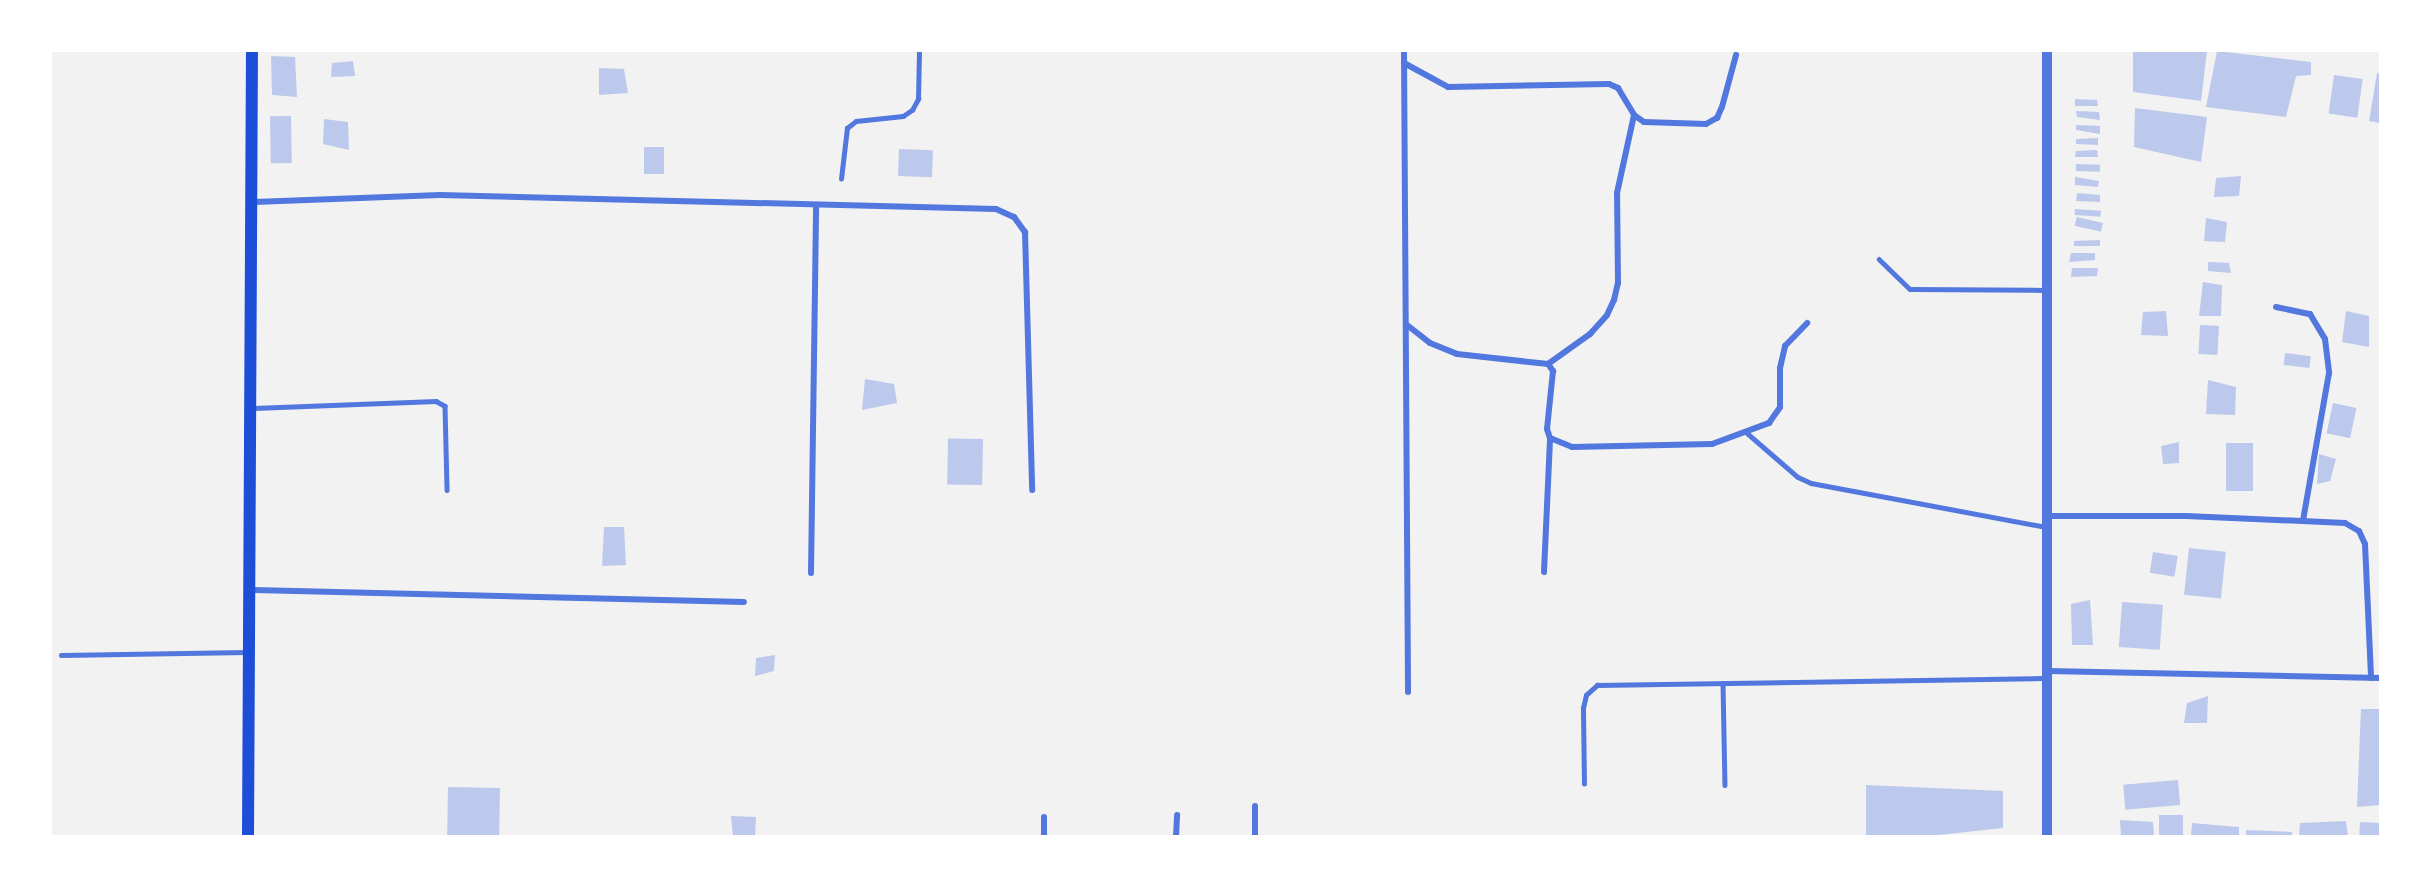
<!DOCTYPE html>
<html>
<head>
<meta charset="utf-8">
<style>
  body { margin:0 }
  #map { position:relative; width:2431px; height:887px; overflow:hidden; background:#f2f2f2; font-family:Figtree,sans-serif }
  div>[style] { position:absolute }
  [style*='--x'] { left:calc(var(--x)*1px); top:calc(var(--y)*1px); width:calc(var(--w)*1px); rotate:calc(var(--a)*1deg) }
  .building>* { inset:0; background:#bdc9ec; transform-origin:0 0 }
  .service>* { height:4.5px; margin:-2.25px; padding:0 2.25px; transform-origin:2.25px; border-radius:2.25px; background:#5277de }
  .minor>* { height:6px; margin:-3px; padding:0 3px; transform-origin:3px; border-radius:3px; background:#5277de }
  .tertiary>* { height:10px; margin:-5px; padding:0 5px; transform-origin:5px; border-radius:5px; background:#5277de }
  .secondary>* { height:12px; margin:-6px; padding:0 6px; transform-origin:6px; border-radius:6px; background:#1d4ed8 }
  span { translate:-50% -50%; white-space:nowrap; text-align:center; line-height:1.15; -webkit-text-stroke:5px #fff; paint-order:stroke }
  .frame { position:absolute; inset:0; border:52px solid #fff; pointer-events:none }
</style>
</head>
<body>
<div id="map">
  <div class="building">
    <i style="clip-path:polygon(2133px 51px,2207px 51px,2201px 101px,2133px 92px)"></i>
    <i style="clip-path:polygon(2217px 51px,2311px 62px,2311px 75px,2296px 76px,2286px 117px,2206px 107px)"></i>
    <i style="clip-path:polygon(271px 56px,295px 57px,297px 97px,272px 95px)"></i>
    <i style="clip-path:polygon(353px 61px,355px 76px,331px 77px,332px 63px)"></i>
    <i style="clip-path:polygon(599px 68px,624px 69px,628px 93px,599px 95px)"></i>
    <i style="clip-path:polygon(2377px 73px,2380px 74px,2380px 123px,2369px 121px)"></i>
    <i style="left:2334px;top:75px;width:29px;height:39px;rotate:8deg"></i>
    <i style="clip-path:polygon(2075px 99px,2097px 100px,2098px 106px,2075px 106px)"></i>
    <i style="clip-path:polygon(2135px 108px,2207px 117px,2201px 162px,2134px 147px)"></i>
    <i style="clip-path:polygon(2076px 111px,2099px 112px,2100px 120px,2077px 117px)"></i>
    <i style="left:291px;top:116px;width:47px;height:21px;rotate:89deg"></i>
    <i style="clip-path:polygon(324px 119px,348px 122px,349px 150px,323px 144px)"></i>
    <i style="clip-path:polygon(2076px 125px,2100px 126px,2100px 134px,2076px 130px)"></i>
    <i style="clip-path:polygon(2098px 138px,2098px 145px,2076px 144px,2076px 139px)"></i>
    <i style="left:664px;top:147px;width:27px;height:20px;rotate:90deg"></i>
    <i style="left:899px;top:149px;width:34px;height:27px;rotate:2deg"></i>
    <i style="clip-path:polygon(2097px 150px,2098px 157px,2075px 157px,2076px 151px)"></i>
    <i style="left:2076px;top:164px;width:24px;height:7px;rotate:2deg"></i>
    <i style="clip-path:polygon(2241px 176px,2239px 196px,2214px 197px,2216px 178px)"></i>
    <i style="clip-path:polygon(2075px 177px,2099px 181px,2098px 187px,2075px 185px)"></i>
    <i style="clip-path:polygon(2077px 193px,2100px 195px,2100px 202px,2076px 201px)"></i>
    <i style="left:2075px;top:209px;width:26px;height:6px;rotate:4deg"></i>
    <i style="clip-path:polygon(2206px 218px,2227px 222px,2225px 242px,2204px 241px)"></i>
    <i style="left:2103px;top:223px;width:9px;height:27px;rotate:103deg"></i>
    <i style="clip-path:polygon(2100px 240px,2100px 246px,2074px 246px,2074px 241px)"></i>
    <i style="clip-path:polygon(2071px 253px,2095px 253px,2095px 260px,2069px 262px)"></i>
    <i style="clip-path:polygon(2208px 262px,2229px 263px,2231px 273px,2208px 271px)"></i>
    <i style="clip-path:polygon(2072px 268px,2098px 268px,2097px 276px,2071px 277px)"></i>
    <i style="clip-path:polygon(2203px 282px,2222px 285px,2221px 316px,2199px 316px)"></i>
    <i style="clip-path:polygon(2166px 311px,2168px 336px,2141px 335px,2143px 312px)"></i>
    <i style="clip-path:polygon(2346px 311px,2369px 316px,2369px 347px,2342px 342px)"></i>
    <i style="left:2200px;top:325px;width:19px;height:29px;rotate:3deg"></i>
    <i style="left:2285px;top:353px;width:26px;height:12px;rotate:7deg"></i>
    <i style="clip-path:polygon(865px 379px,894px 384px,897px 403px,862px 410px)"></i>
    <i style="clip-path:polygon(2208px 380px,2236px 387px,2235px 415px,2206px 414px)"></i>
    <i style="left:2333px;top:403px;width:24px;height:31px;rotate:12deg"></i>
    <i style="left:983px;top:439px;width:46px;height:35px;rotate:91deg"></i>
    <i style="clip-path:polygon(2179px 442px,2179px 463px,2163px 464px,2161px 446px)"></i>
    <i style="left:2226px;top:443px;width:27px;height:48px"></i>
    <i style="clip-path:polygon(2319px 454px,2336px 459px,2330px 481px,2317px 484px)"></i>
    <i style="clip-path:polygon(604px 527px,624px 527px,626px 565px,602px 566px)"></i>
    <i style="left:2189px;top:548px;width:37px;height:47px;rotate:6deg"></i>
    <i style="left:2153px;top:552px;width:25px;height:21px;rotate:9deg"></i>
    <i style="clip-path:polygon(2090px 600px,2093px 645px,2072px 645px,2071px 604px)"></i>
    <i style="left:2122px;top:602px;width:41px;height:45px;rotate:4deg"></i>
    <i style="clip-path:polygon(775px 655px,774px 671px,755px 676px,756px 658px)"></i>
    <i style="clip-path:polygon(2208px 696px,2207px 723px,2184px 723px,2187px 703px)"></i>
    <i style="clip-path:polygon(2361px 709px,2380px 709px,2380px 805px,2357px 807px)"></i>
    <i style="left:2178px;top:780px;width:25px;height:55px;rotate:85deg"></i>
    <i style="clip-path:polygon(1866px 785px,2003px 791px,2003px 828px,1930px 836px,1866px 836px)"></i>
    <i style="left:500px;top:788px;width:48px;height:52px;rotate:91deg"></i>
    <i style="left:2159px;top:815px;width:24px;height:21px"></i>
    <i style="clip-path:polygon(731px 816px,756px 817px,755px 836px,733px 836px)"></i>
    <i style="clip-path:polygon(2120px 820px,2153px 822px,2154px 836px,2121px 836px)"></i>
    <i style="clip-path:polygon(2346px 821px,2348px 836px,2299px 836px,2300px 823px)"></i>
    <i style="left:2360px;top:822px;width:20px;height:14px;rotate:3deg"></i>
    <i style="clip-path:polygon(2192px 823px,2239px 827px,2239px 836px,2191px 836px)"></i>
    <i style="clip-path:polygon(2246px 830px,2292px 832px,2292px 836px,2246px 836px)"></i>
  </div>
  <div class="service">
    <i style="--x:841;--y:179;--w:51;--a:-83.3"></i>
    <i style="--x:847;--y:128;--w:11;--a:-38"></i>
    <i style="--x:856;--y:121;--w:47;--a:-6.1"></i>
    <i style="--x:903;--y:116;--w:11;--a:-34"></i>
    <i style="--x:912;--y:110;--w:13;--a:-61"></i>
    <i style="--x:918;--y:99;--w:48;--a:-88.8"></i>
    <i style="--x:1879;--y:259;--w:43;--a:44.1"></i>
    <i style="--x:1910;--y:289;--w:137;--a:0.4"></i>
    <i style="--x:251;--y:408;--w:185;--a:-2.2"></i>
    <i style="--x:436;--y:401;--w:10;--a:29"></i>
    <i style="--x:445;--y:406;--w:84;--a:88.6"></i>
    <i style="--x:1747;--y:433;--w:67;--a:40.8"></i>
    <i style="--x:1798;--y:477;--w:14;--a:25"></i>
    <i style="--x:1811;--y:483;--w:239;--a:10.6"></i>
    <i style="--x:61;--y:655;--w:186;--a:-0.9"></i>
    <i style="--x:1723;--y:683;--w:102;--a:88.9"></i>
    <i style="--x:1584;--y:784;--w:76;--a:-90.8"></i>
    <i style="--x:1583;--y:708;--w:13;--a:-77"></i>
    <i style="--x:1586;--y:695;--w:15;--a:-42"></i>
    <i style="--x:1597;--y:685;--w:448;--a:-0.9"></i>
  </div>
  <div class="minor">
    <i style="--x:1404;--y:51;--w:641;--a:89.64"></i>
    <i style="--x:1404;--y:63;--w:50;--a:28.6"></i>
    <i style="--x:1448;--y:87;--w:161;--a:-1.1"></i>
    <i style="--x:1609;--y:84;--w:10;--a:24"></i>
    <i style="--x:1618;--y:88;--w:31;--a:59"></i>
    <i style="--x:1634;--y:115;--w:12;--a:35"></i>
    <i style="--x:1644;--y:122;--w:62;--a:1.8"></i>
    <i style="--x:1706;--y:124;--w:13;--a:-29"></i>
    <i style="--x:1717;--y:118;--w:12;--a:-66"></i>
    <i style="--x:1722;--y:107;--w:54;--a:-74.9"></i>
    <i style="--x:251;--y:202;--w:189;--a:-2.1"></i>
    <i style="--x:440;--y:195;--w:556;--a:1.44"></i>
    <i style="--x:996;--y:209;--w:20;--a:24"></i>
    <i style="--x:1014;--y:217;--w:19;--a:54"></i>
    <i style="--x:1025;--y:232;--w:258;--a:88.4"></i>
    <i style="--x:2276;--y:307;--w:35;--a:12"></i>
    <i style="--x:2310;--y:314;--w:29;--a:59"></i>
    <i style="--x:2325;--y:339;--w:34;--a:83"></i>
    <i style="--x:2329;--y:373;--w:150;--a:100"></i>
    <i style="--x:1407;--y:325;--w:29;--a:38"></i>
    <i style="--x:1430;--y:343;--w:29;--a:22"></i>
    <i style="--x:1457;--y:354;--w:92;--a:6.3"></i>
    <i style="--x:1548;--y:364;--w:9;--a:54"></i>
    <i style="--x:1553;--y:371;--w:58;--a:95.9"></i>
    <i style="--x:1547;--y:429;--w:9;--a:72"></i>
    <i style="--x:1550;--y:438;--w:24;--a:22"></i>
    <i style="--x:1572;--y:447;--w:140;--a:-1.2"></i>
    <i style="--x:1712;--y:444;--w:61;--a:-20.2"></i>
    <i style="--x:1769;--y:423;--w:19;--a:-55"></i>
    <i style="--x:1780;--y:407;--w:39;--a:-90"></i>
    <i style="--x:1780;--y:368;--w:23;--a:-77"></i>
    <i style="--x:1785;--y:346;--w:32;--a:-46"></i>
    <i style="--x:1548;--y:364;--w:52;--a:-35.5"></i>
    <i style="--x:1590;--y:334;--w:25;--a:-48"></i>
    <i style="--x:1607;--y:315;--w:17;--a:-65"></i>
    <i style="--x:1614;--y:300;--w:17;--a:-77"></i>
    <i style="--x:1618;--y:283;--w:90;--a:-90.6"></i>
    <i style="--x:1617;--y:193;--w:80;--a:-77.7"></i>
    <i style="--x:2048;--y:516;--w:138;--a:0"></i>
    <i style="--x:2186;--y:516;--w:159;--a:2.5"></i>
    <i style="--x:2345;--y:523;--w:16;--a:30"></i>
    <i style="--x:2359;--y:531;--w:14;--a:65"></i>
    <i style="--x:2365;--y:544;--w:134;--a:87.4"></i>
    <i style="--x:1544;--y:572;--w:134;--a:-87.4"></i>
    <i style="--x:811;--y:573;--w:368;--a:-89.2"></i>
    <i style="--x:251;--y:590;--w:493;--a:1.4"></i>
    <i style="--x:2048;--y:671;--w:332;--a:1.2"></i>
    <i style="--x:1044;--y:817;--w:19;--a:90"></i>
    <i style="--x:1176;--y:836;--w:21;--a:-87"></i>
    <i style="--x:1255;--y:836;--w:30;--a:-90"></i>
  </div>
  <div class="tertiary">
    <i style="--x:2047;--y:51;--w:785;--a:90"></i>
  </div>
  <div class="secondary">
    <i style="--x:248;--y:836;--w:785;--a:-89.71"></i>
  </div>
  <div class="frame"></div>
</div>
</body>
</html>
